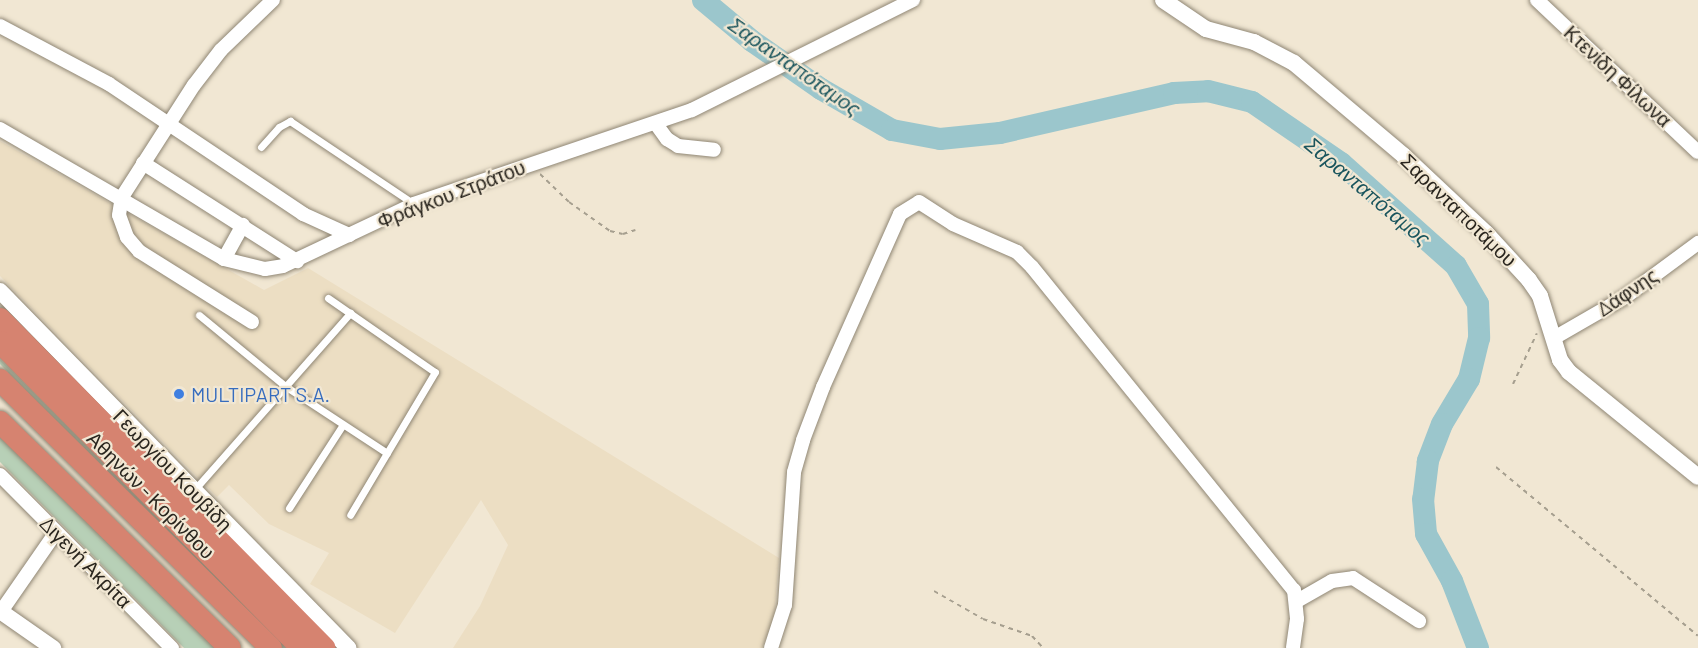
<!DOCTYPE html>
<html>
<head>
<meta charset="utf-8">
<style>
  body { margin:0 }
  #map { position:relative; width:1698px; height:648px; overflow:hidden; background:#f1e7d3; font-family:Barlow,sans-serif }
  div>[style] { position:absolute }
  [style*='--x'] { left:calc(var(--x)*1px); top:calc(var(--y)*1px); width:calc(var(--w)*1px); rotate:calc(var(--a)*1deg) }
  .built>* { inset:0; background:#ecdec3 }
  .green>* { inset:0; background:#b7d0b7 }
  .river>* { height:22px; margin:-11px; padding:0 11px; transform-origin:11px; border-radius:11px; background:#9bc6cc }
  .path>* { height:2px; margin-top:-1px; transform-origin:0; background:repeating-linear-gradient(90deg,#a69f8f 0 4.5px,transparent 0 9px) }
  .roads { filter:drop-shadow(0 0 2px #8f8674) drop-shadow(0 0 2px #8f8674) }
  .service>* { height:7px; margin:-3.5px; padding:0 3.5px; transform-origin:3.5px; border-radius:3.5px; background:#fff }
  .minor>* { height:14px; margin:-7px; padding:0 7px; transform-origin:7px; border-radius:7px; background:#fff }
  .tertiary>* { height:16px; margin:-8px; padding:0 8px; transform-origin:8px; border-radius:8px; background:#fff }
  .trunk>* { height:22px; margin:-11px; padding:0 11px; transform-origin:11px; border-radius:11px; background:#d68370 }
  .dots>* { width:16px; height:16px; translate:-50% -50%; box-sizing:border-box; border:3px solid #f1e7d3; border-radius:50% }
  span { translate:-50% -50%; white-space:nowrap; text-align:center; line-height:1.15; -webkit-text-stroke:4.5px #f1e7d3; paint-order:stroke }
  .street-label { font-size:20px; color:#29251e }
  .shop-label { font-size:20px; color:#366cbe }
  .left { translate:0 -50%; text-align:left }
  .water-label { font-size:21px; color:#1a555d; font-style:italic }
</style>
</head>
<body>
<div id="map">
  <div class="built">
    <i style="clip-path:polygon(0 141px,264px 290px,308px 268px,779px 558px,774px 619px,762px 648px,453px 648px,480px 606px,508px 545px,481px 500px,395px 633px,310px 584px,329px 553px,269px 524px,229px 485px,217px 497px,0 276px)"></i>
  </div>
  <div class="green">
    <i style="clip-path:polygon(0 359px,287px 648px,281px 648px,0 364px)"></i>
    <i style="clip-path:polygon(0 428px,218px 648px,184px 648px,0 462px)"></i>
  </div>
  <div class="river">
    <i style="--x:703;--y:0;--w:64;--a:39.9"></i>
    <i style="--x:752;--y:41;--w:84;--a:34.8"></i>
    <i style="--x:821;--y:89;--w:82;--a:30"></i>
    <i style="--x:892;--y:130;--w:49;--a:10.6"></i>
    <i style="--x:940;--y:139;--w:60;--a:-5.7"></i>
    <i style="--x:1000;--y:133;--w:179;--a:-12.9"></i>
    <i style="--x:1174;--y:93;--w:34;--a:-3"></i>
    <i style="--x:1208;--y:91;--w:45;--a:14"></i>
    <i style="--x:1252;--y:102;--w:108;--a:34.4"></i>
    <i style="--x:1341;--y:163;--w:154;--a:41.8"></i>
    <i style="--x:1456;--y:266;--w:44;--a:59.9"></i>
    <i style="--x:1478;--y:304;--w:34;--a:88"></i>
    <i style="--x:1479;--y:338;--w:42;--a:103.7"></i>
    <i style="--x:1469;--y:379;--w:52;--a:121"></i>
    <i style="--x:1442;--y:424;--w:40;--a:111"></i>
    <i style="--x:1428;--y:461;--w:38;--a:97"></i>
    <i style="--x:1423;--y:499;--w:35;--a:85"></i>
    <i style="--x:1426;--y:534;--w:54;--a:61"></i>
    <i style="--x:1452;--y:581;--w:72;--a:68.8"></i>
  </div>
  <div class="path">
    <i style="--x:540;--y:174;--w:40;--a:44"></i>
    <i style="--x:569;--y:202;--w:50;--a:35.3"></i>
    <i style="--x:610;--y:231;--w:13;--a:13"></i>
    <i style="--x:623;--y:234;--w:13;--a:-18"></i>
    <i style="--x:1513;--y:384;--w:56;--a:-64.8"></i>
    <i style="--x:1496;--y:467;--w:263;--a:39.9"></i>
    <i style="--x:934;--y:591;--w:56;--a:29.7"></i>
    <i style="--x:983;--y:619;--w:52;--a:19.1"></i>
    <i style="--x:1032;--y:636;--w:16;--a:47"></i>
  </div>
  <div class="roads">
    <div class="service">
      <i style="--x:261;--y:147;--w:27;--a:-48"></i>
      <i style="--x:279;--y:127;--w:13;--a:-29"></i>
      <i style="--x:290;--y:121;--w:149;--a:33.8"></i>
      <i style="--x:328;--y:298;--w:130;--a:34.7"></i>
      <i style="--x:435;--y:372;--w:166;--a:120.7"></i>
      <i style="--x:199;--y:315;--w:112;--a:39.5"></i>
      <i style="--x:285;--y:386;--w:122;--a:33.3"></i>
      <i style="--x:195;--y:489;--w:235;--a:-48.6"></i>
      <i style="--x:289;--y:508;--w:98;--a:-57.1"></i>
    </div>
    <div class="minor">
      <i style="--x:1537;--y:0;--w:221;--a:43.4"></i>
      <i style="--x:0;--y:26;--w:123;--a:28"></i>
      <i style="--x:109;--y:84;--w:234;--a:33.8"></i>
      <i style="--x:303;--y:214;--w:51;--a:24.5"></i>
      <i style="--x:656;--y:124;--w:19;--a:54"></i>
      <i style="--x:667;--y:139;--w:13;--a:32"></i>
      <i style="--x:678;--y:146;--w:36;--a:6"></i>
      <i style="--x:0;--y:129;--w:259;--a:30.1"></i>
      <i style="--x:224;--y:259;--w:42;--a:13.7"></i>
      <i style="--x:265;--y:269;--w:18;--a:-9"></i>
      <i style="--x:283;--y:266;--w:145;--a:-25.3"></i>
      <i style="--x:414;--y:204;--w:293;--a:-18.7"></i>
      <i style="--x:692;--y:110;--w:247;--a:-26.5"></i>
      <i style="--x:143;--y:163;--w:183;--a:32.5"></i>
      <i style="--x:224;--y:259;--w:39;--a:-61"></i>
      <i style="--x:252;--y:322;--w:133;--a:-147.9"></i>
      <i style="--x:139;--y:251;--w:18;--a:-131"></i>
      <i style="--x:127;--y:237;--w:23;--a:-110"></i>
      <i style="--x:119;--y:215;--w:18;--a:-81"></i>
      <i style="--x:122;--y:197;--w:133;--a:-57.3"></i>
      <i style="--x:194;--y:85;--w:44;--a:-52.4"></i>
      <i style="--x:221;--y:50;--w:72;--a:-43.9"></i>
      <i style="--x:1554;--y:338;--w:82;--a:-30"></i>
      <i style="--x:1625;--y:297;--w:91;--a:-36.5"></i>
      <i style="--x:0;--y:475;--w:244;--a:45.2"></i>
      <i style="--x:1297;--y:601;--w:40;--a:-29.7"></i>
      <i style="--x:1332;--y:581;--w:21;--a:-8"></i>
      <i style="--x:1353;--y:578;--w:79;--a:33.1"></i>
      <i style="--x:0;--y:613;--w:98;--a:-55.3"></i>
      <i style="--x:771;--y:648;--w:45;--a:-72"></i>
      <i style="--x:785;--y:605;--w:133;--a:-86.1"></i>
      <i style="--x:794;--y:472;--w:33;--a:-74"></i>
      <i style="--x:803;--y:440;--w:57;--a:-69.3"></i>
      <i style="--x:823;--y:387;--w:189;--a:-66"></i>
      <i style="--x:900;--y:214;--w:22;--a:-32"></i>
      <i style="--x:919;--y:202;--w:40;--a:32.9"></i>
      <i style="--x:953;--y:224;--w:70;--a:23.6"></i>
      <i style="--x:1017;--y:252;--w:21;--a:45"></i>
      <i style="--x:1032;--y:267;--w:416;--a:51"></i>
      <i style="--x:1294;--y:590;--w:29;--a:84"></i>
      <i style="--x:1297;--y:619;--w:29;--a:98"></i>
    </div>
    <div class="tertiary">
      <i style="--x:1163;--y:0;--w:52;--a:34"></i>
      <i style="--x:1206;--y:29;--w:50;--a:15.2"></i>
      <i style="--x:1254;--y:42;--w:45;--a:27.7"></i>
      <i style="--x:1294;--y:63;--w:143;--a:40.2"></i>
      <i style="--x:1403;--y:155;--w:114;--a:43.2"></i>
      <i style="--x:1486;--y:233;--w:64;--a:47.5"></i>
      <i style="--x:1529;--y:280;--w:19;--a:55"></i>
      <i style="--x:1540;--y:296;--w:67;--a:72.6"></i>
      <i style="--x:1560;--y:360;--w:15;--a:53"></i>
      <i style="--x:1569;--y:372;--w:166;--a:39.1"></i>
      <i style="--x:0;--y:291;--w:499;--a:45.7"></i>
      <i style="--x:0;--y:611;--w:65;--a:34.9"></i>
    </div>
    <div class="trunk">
      <i style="--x:0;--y:319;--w:462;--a:45.4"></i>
      <i style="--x:0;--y:342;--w:430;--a:45.4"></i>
      <i style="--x:0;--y:380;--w:381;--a:44.7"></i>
      <i style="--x:0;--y:422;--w:322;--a:44.5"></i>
    </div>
  </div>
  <div class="dots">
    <i style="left:179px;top:394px;background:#3f7fe0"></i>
  </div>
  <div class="street-label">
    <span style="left:1618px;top:76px;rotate:43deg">Κτενίδη Φίλωνα</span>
    <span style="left:451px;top:194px;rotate:-21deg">Φράγκου Στράτου</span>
    <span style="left:1459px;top:210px;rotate:44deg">Σαρανταποτάμου</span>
    <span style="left:1627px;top:292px;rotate:-34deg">Δάφνης</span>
    <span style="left:173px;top:470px;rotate:46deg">Γεωργίου Κουβίδη</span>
    <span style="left:151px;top:495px;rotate:45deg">Αθηνών - Κορίνθου</span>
    <span style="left:86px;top:562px;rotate:45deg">Διγενή Ακρίτα</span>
  </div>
  <div class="shop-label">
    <span class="left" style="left:191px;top:394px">MULTIPART S.A.</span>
  </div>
  <div class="water-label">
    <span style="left:795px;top:66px;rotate:35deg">Σαρανταπόταμος</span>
    <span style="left:1368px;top:191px;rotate:40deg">Σαρανταπόταμος</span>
  </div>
</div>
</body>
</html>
